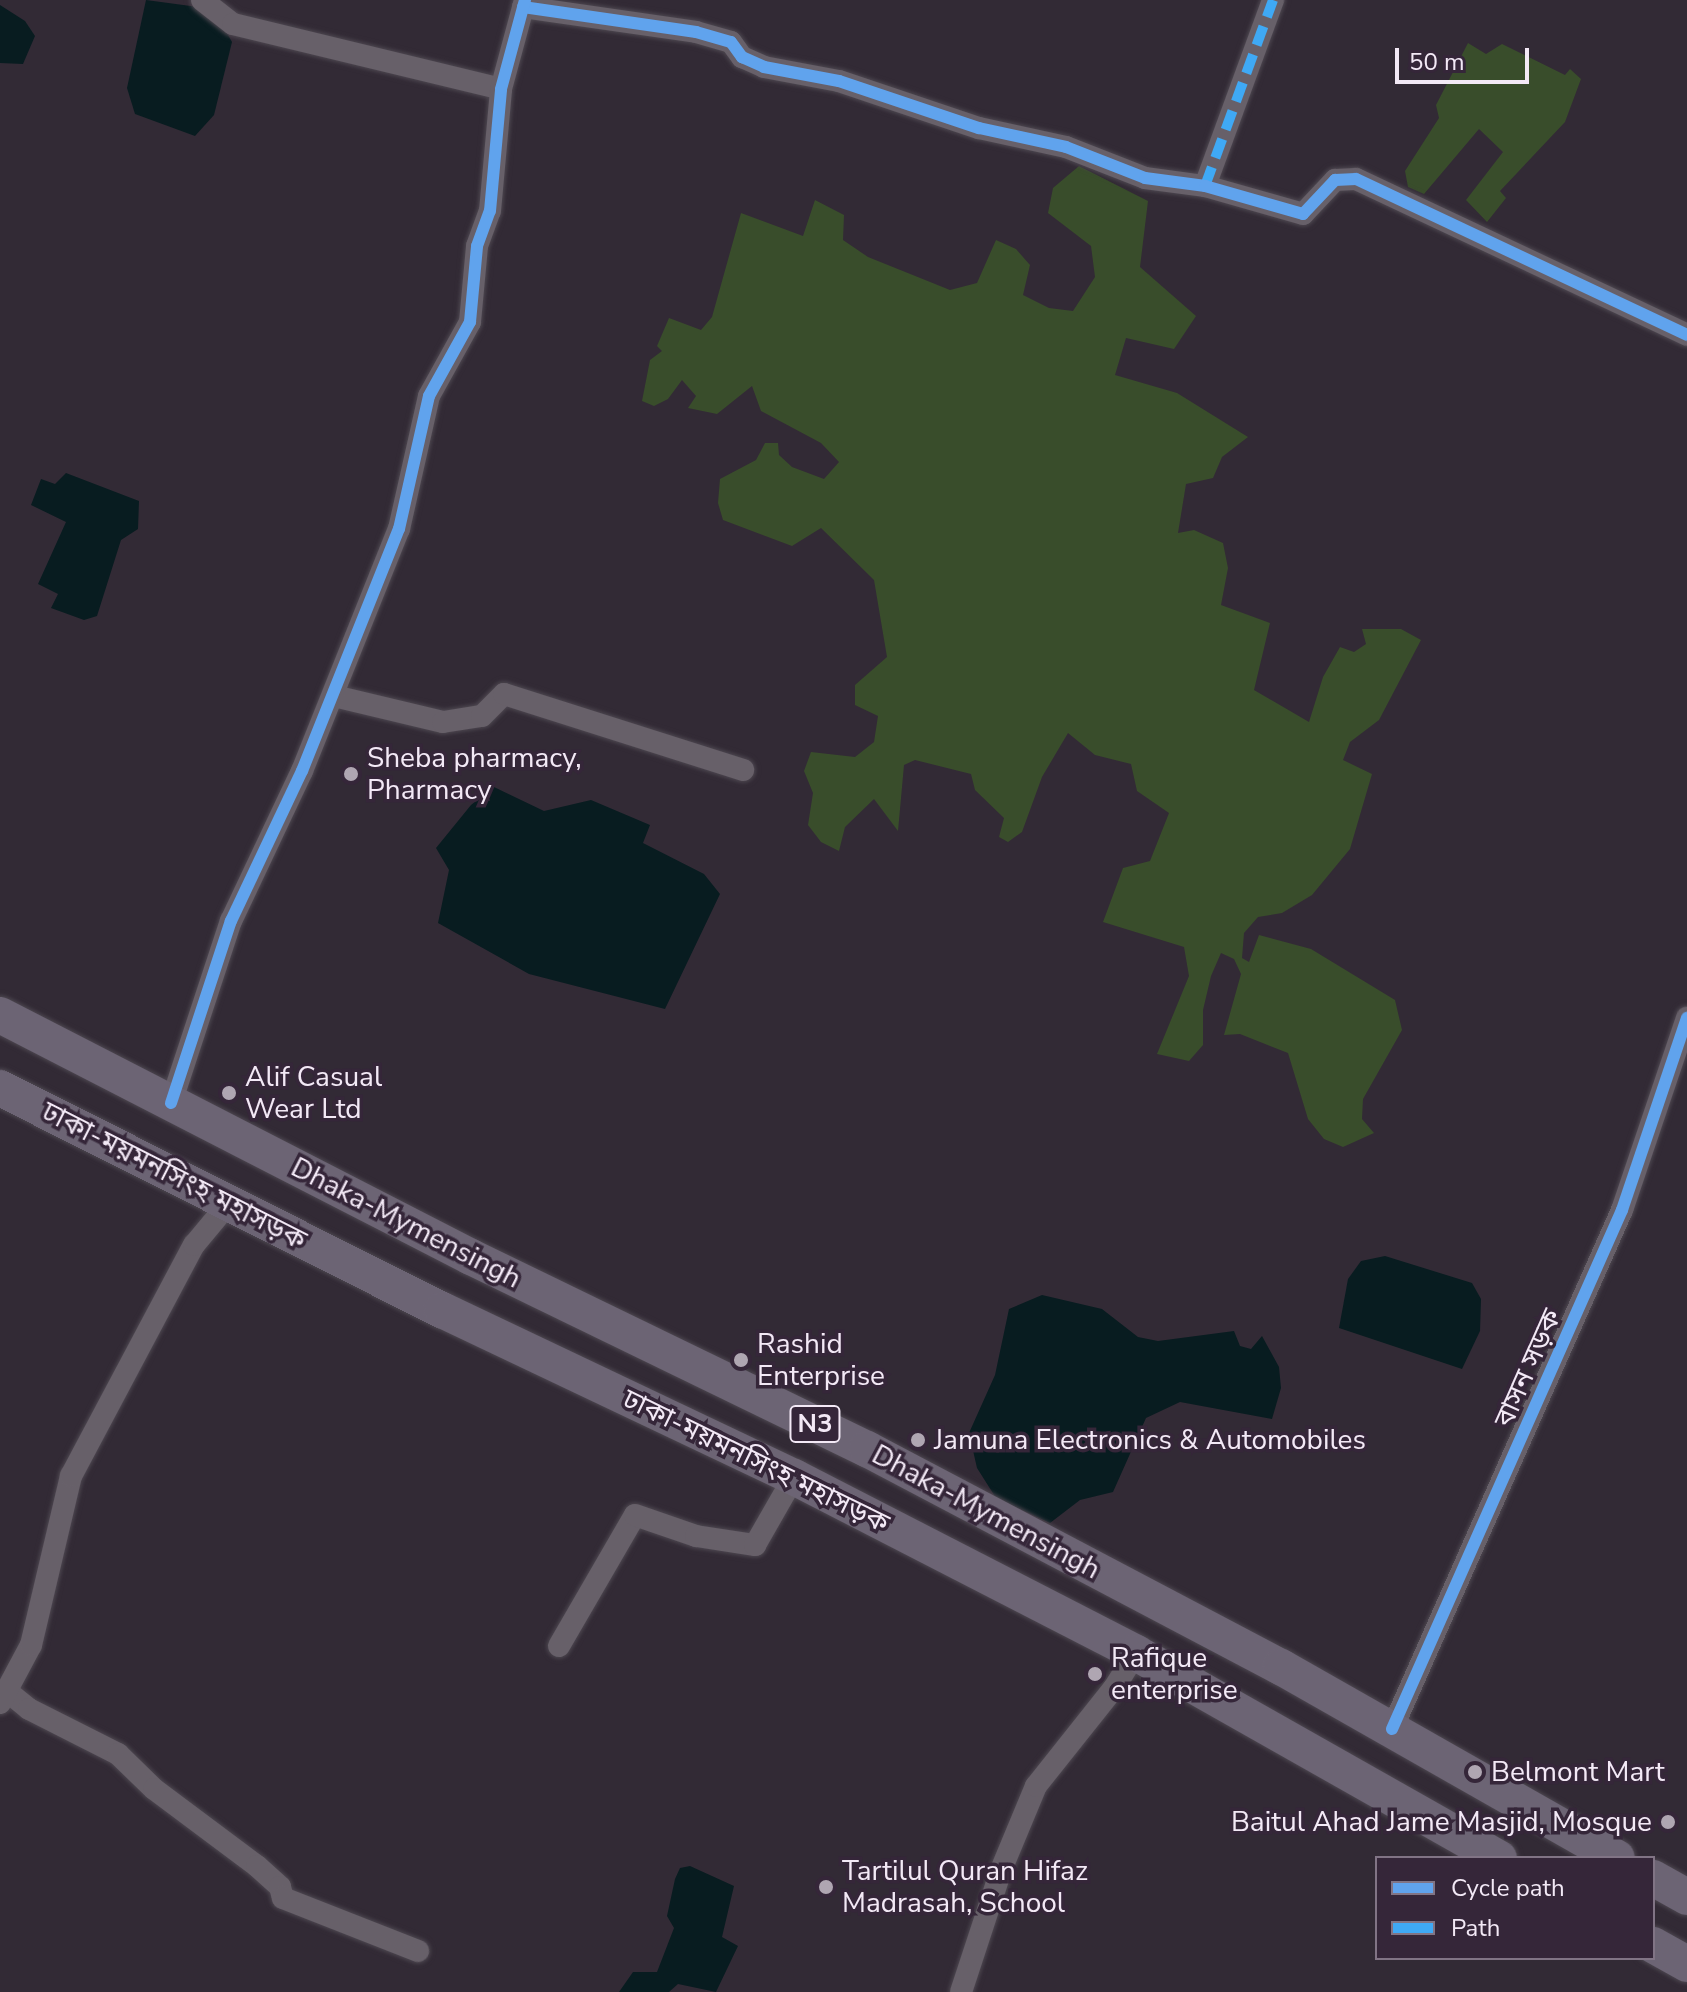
<!DOCTYPE html>
<html>
<head>
<meta charset="utf-8">
<style>
  body { margin:0 }
  #map { position:relative; width:1687px; height:1992px; overflow:hidden; background:#322a35; font-family:"Nunito Sans","Noto Sans Bengali",sans-serif }
  div>[style] { position:absolute }
  [style*='--x'] { left:calc(var(--x)*1px); top:calc(var(--y)*1px); width:calc(var(--w)*1px); rotate:calc(var(--a)*1deg) }
  .green>* { inset:0; background:#394d2b }
  .water>* { inset:0; background:#081c20 }
  .roads { filter:drop-shadow(0 0 2px #4d4750) drop-shadow(0 0 2px #4d4750) }
  .minor>* { height:22px; margin:-11px; padding:0 11px; transform-origin:11px; border-radius:11px; background:#676069 }
  .trunk>* { height:36px; margin:-18px; padding:0 18px; transform-origin:18px; border-radius:18px; background:#6c6474 }
  .quiet>* { height:10px; margin-top:-5px; transform-origin:0; background:repeating-linear-gradient(90deg,#3fa9f5 0 20px,transparent 0 30px) }
  .cycleway>* { height:12px; margin:-6px; padding:0 6px; transform-origin:6px; border-radius:6px; background:#60a3ed }
  .dots>* { width:22px; height:22px; translate:-50% -50%; box-sizing:border-box; border:4px solid #352639; border-radius:50% }
  span { translate:-50% -50%; white-space:nowrap; text-align:center; line-height:1.15; -webkit-text-stroke:7px #352639; paint-order:stroke }
  .shield-label span { padding:2px 6px; background:#352639; border:2px solid; border-radius:6px; -webkit-text-stroke-width:0 }
  .shield-label { font-size:26px; color:#f3e9f6; font-weight:700 }
  .poi-label { font-size:28px; color:#f3e9f6 }
  .left { translate:0 -50%; text-align:left }
  .right { translate:-100% -50%; text-align:right }
  .street-label { font-size:28px; color:#f3e9f6 }
  .legend { position:absolute; left:1375px; top:1856px; width:280px; height:104px; box-sizing:border-box; background:#352639; border:2px solid #817485; margin:0; padding:10px 14px; list-style:none; font-size:24px; color:#f3e9f6 }
  .legend li { display:flex; align-items:center; gap:16px; height:40px }
  .legend b { width:40px; border:2px solid #817485 }
  .scale { position:absolute; left:1395px; top:48px; width:134px; height:36px; box-sizing:border-box; border:4px solid #f3e9f6; border-top:0; padding-left:10px; font-size:24px; line-height:28px; white-space:nowrap; color:#f3e9f6; -webkit-text-stroke:6px #352639; paint-order:stroke }
</style>
</head>
<body>
<div id="map">
  <div class="green">
    <i style="clip-path:polygon(1468px 43px,1486px 54px,1502px 44px,1565px 75px,1570px 69px,1581px 79px,1565px 122px,1500px 191px,1506px 198px,1487px 222px,1466px 200px,1503px 152px,1479px 129px,1424px 194px,1408px 187px,1405px 171px,1439px 118px,1436px 105px)"></i>
    <i style="clip-path:polygon(1079px 166px,1148px 201px,1140px 267px,1196px 316px,1174px 349px,1126px 338px,1115px 375px,1177px 393px,1248px 437px,1222px 457px,1213px 478px,1186px 484px,1178px 533px,1194px 530px,1223px 543px,1228px 568px,1221px 605px,1270px 623px,1254px 690px,1309px 722px,1323px 677px,1340px 647px,1354px 652px,1366px 644px,1362px 629px,1401px 629px,1421px 640px,1379px 720px,1350px 742px,1343px 760px,1372px 774px,1350px 849px,1312px 895px,1282px 913px,1258px 917px,1244px 933px,1242px 958px,1249px 962px,1259px 935px,1311px 949px,1395px 1000px,1402px 1030px,1363px 1099px,1362px 1119px,1374px 1133px,1343px 1147px,1324px 1139px,1308px 1119px,1288px 1053px,1240px 1034px,1224px 1035px,1241px 974px,1234px 959px,1221px 953px,1211px 976px,1203px 1010px,1203px 1045px,1189px 1061px,1157px 1054px,1189px 976px,1184px 947px,1103px 922px,1123px 868px,1150px 861px,1169px 813px,1137px 791px,1131px 764px,1095px 755px,1068px 733px,1042px 777px,1022px 832px,1008px 842px,999px 837px,1004px 818px,975px 790px,971px 774px,915px 760px,904px 765px,898px 831px,874px 799px,845px 827px,839px 851px,821px 842px,808px 825px,813px 793px,804px 771px,811px 752px,855px 757px,874px 742px,878px 716px,855px 705px,855px 685px,887px 657px,874px 580px,821px 528px,792px 546px,723px 520px,718px 503px,720px 479px,756px 460px,765px 443px,778px 443px,779px 455px,792px 467px,824px 479px,839px 462px,821px 443px,761px 411px,752px 386px,717px 414px,688px 408px,696px 396px,682px 380px,668px 399px,654px 406px,642px 401px,650px 360px,662px 351px,657px 346px,669px 318px,701px 330px,712px 317px,741px 213px,803px 236px,815px 200px,844px 215px,843px 240px,868px 257px,950px 290px,977px 283px,996px 240px,1016px 249px,1030px 265px,1023px 295px,1049px 308px,1073px 311px,1095px 277px,1091px 246px,1048px 213px,1053px 188px)"></i>
  </div>
  <div class="water">
    <i style="clip-path:polygon(146px 0,198px 7px,221px 23px,232px 42px,214px 115px,195px 136px,135px 114px,127px 88px)"></i>
    <i style="clip-path:polygon(0 5px,25px 21px,35px 36px,23px 64px,0 63px)"></i>
    <i style="clip-path:polygon(66px 473px,139px 501px,138px 529px,121px 540px,97px 616px,84px 620px,51px 608px,58px 594px,38px 584px,66px 522px,31px 505px,41px 479px,55px 484px)"></i>
    <i style="clip-path:polygon(494px 787px,544px 811px,591px 800px,650px 825px,643px 843px,704px 874px,720px 894px,665px 1009px,529px 974px,438px 923px,449px 870px,436px 848px,471px 805px)"></i>
    <i style="clip-path:polygon(1385px 1256px,1472px 1283px,1481px 1299px,1480px 1331px,1462px 1369px,1339px 1328px,1348px 1279px,1361px 1261px)"></i>
    <i style="clip-path:polygon(1042px 1295px,1102px 1309px,1138px 1337px,1158px 1341px,1234px 1331px,1240px 1346px,1251px 1349px,1262px 1336px,1279px 1367px,1281px 1388px,1272px 1419px,1180px 1402px,1146px 1418px,1113px 1492px,1080px 1500px,1050px 1523px,996px 1498px,977px 1468px,969px 1433px,995px 1375px,1009px 1309px)"></i>
    <i style="clip-path:polygon(690px 1866px,734px 1886px,722px 1937px,738px 1946px,716px 1992px,678px 1984px,669px 1992px,619px 1992px,633px 1972px,657px 1972px,674px 1928px,667px 1916px,675px 1879px,680px 1868px)"></i>
  </div>
  <div class="roads">
    <div class="minor">
      <i style="--x:202;--y:0;--w:39;--a:38"></i>
      <i style="--x:233;--y:24;--w:276;--a:13.6"></i>
      <i style="--x:523;--y:7;--w:175;--a:8.2"></i>
      <i style="--x:696;--y:32;--w:36;--a:16"></i>
      <i style="--x:731;--y:42;--w:19;--a:54"></i>
      <i style="--x:742;--y:57;--w:24;--a:24"></i>
      <i style="--x:764;--y:67;--w:76;--a:10.6"></i>
      <i style="--x:839;--y:81;--w:148;--a:18.6"></i>
      <i style="--x:979;--y:128;--w:89;--a:12.3"></i>
      <i style="--x:1066;--y:147;--w:85;--a:21.4"></i>
      <i style="--x:1145;--y:178;--w:61;--a:7.6"></i>
      <i style="--x:1205;--y:186;--w:102;--a:15.9"></i>
      <i style="--x:1303;--y:214;--w:47;--a:-46.7"></i>
      <i style="--x:1335;--y:180;--w:21;--a:-3"></i>
      <i style="--x:1356;--y:179;--w:366;--a:25.2"></i>
      <i style="--x:1205;--y:186;--w:198;--a:-69.9"></i>
      <i style="--x:334;--y:696;--w:112;--a:13.4"></i>
      <i style="--x:443;--y:722;--w:39;--a:-9"></i>
      <i style="--x:482;--y:716;--w:31;--a:-45"></i>
      <i style="--x:504;--y:694;--w:251;--a:17.6"></i>
      <i style="--x:171;--y:1103;--w:192;--a:-71.8"></i>
      <i style="--x:231;--y:921;--w:166;--a:-64.7"></i>
      <i style="--x:302;--y:771;--w:261;--a:-68.2"></i>
      <i style="--x:399;--y:529;--w:136;--a:-77.3"></i>
      <i style="--x:429;--y:396;--w:85;--a:-61"></i>
      <i style="--x:470;--y:322;--w:76;--a:-84.7"></i>
      <i style="--x:477;--y:246;--w:37;--a:-70"></i>
      <i style="--x:490;--y:211;--w:122;--a:-84.8"></i>
      <i style="--x:501;--y:89;--w:92;--a:-74.9"></i>
      <i style="--x:559;--y:1646;--w:151;--a:-59.9"></i>
      <i style="--x:635;--y:1515;--w:65;--a:19"></i>
      <i style="--x:696;--y:1536;--w:60;--a:8.7"></i>
      <i style="--x:755;--y:1545;--w:78;--a:-60.2"></i>
      <i style="--x:8;--y:1692;--w:27;--a:39"></i>
      <i style="--x:29;--y:1709;--w:100;--a:26.8"></i>
      <i style="--x:118;--y:1754;--w:50;--a:44.2"></i>
      <i style="--x:154;--y:1789;--w:129;--a:36.8"></i>
      <i style="--x:257;--y:1866;--w:31;--a:42"></i>
      <i style="--x:280;--y:1887;--w:11;--a:75"></i>
      <i style="--x:283;--y:1898;--w:145;--a:21.4"></i>
      <i style="--x:0;--y:1703;--w:66;--a:-61.9"></i>
      <i style="--x:31;--y:1645;--w:174;--a:-76.7"></i>
      <i style="--x:71;--y:1476;--w:262;--a:-62"></i>
      <i style="--x:194;--y:1245;--w:53;--a:-50.3"></i>
      <i style="--x:1392;--y:1729;--w:568;--a:-66.1"></i>
      <i style="--x:1622;--y:1210;--w:203;--a:-71.3"></i>
      <i style="--x:961;--y:1992;--w:128;--a:-71.8"></i>
      <i style="--x:1001;--y:1870;--w:91;--a:-67.4"></i>
      <i style="--x:1036;--y:1786;--w:125;--a:-51.5"></i>
      <i style="--x:1114;--y:1688;--w:41;--a:-57.8"></i>
    </div>
    <div class="trunk">
      <i style="--x:0;--y:1015;--w:530;--a:27.19"></i>
      <i style="--x:471;--y:1257;--w:440;--a:25.9"></i>
      <i style="--x:867;--y:1449;--w:468;--a:27.8"></i>
      <i style="--x:1281;--y:1667;--w:386;--a:29.6"></i>
      <i style="--x:0;--y:1088;--w:495;--a:26.7"></i>
      <i style="--x:442;--y:1310;--w:390;--a:25.4"></i>
      <i style="--x:794;--y:1477;--w:385;--a:27.2"></i>
      <i style="--x:1136;--y:1653;--w:417;--a:29.5"></i>
      <i style="--x:1653;--y:1878;--w:39;--a:29"></i>
      <i style="--x:1653;--y:1945;--w:39;--a:29"></i>
    </div>
  </div>
  <div class="quiet">
    <i style="--x:1205;--y:186;--w:198;--a:-69.9"></i>
  </div>
  <div class="cycleway">
    <i style="--x:523;--y:7;--w:175;--a:8.2"></i>
    <i style="--x:696;--y:32;--w:36;--a:16"></i>
    <i style="--x:731;--y:42;--w:19;--a:54"></i>
    <i style="--x:742;--y:57;--w:24;--a:24"></i>
    <i style="--x:764;--y:67;--w:76;--a:10.6"></i>
    <i style="--x:839;--y:81;--w:148;--a:18.6"></i>
    <i style="--x:979;--y:128;--w:89;--a:12.3"></i>
    <i style="--x:1066;--y:147;--w:85;--a:21.4"></i>
    <i style="--x:1145;--y:178;--w:61;--a:7.6"></i>
    <i style="--x:1205;--y:186;--w:102;--a:15.9"></i>
    <i style="--x:1303;--y:214;--w:47;--a:-46.7"></i>
    <i style="--x:1335;--y:180;--w:21;--a:-3"></i>
    <i style="--x:1356;--y:179;--w:366;--a:25.2"></i>
    <i style="--x:171;--y:1103;--w:192;--a:-71.8"></i>
    <i style="--x:231;--y:921;--w:166;--a:-64.7"></i>
    <i style="--x:302;--y:771;--w:261;--a:-68.2"></i>
    <i style="--x:399;--y:529;--w:136;--a:-77.3"></i>
    <i style="--x:429;--y:396;--w:85;--a:-61"></i>
    <i style="--x:470;--y:322;--w:76;--a:-84.7"></i>
    <i style="--x:477;--y:246;--w:37;--a:-70"></i>
    <i style="--x:490;--y:211;--w:122;--a:-84.8"></i>
    <i style="--x:501;--y:89;--w:92;--a:-74.9"></i>
    <i style="--x:1392;--y:1729;--w:568;--a:-66.1"></i>
    <i style="--x:1622;--y:1210;--w:203;--a:-71.3"></i>
  </div>
  <div class="dots">
    <i style="left:351px;top:774px;background:#afa6b2"></i>
    <i style="left:229px;top:1093px;background:#afa6b2"></i>
    <i style="left:741px;top:1360px;background:#afa6b2"></i>
    <i style="left:918px;top:1440px;background:#afa6b2"></i>
    <i style="left:1095px;top:1674px;background:#afa6b2"></i>
    <i style="left:1475px;top:1772px;background:#afa6b2"></i>
    <i style="left:1668px;top:1822px;background:#afa6b2"></i>
    <i style="left:826px;top:1887px;background:#afa6b2"></i>
  </div>
  <div class="shield-label">
    <span style="left:815px;top:1424px">N3</span>
  </div>
  <div class="poi-label">
    <span class="left" style="left:367px;top:774px">Sheba pharmacy,<br>Pharmacy</span>
    <span class="left" style="left:245px;top:1093px">Alif Casual<br>Wear Ltd</span>
    <span class="left" style="left:757px;top:1360px">Rashid<br>Enterprise</span>
    <span class="left" style="left:934px;top:1440px">Jamuna Electronics &amp; Automobiles</span>
    <span class="left" style="left:1111px;top:1674px">Rafique<br>enterprise</span>
    <span class="left" style="left:1491px;top:1772px">Belmont Mart</span>
    <span class="right" style="left:1652px;top:1822px">Baitul Ahad Jame Masjid, Mosque</span>
    <span class="left" style="left:842px;top:1887px">Tartilul Quran Hifaz<br>Madrasah, School</span>
  </div>
  <div class="street-label">
    <span style="left:174px;top:1176px;rotate:27deg">ঢাকা-ময়মনসিংহ মহাসড়ক</span>
    <span style="left:406px;top:1223px;rotate:27deg">Dhaka-Mymensingh</span>
    <span style="left:1528px;top:1368px;rotate:-66deg">বাসন সড়ক</span>
    <span style="left:756px;top:1461px;rotate:26deg">ঢাকা-ময়মনসিংহ মহাসড়ক</span>
    <span style="left:986px;top:1512px;rotate:28deg">Dhaka-Mymensingh</span>
  </div>
  <ul class="legend">
  <li><b style="height:10px;background:#60a3ed"></b>Cycle path</li>
  <li><b style="height:10px;background:#3fa9f5"></b>Path</li>
  </ul>
  <div class="scale">50 m</div>
</div>
</body>
</html>
